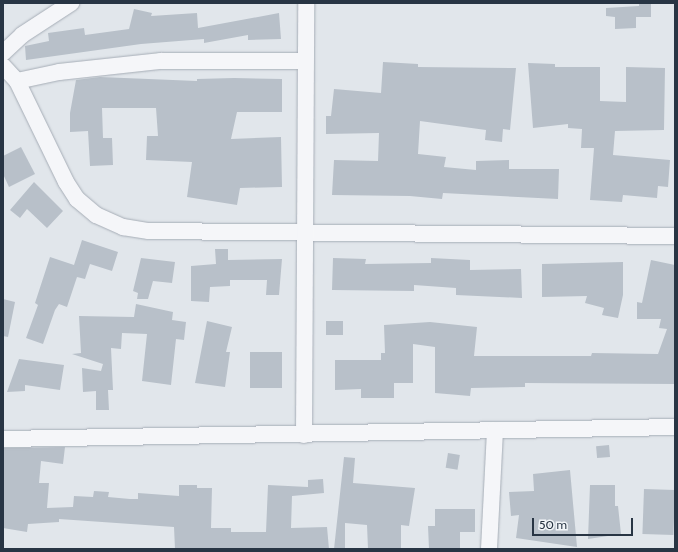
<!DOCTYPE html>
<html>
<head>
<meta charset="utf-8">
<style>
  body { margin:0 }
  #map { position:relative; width:678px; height:552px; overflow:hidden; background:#e1e6eb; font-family:Cabin,sans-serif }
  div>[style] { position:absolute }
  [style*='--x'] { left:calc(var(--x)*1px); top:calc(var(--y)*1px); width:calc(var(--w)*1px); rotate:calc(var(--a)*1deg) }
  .building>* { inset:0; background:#b8c0c9; transform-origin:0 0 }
  .roads { filter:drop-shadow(0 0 1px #a6adb6) drop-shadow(0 0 1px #a6adb6) }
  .street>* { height:16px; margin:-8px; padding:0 8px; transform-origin:8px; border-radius:8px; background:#f5f6f9 }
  span { translate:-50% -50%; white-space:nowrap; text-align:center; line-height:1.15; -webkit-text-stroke:4px #f1f5f8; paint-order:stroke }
  .frame { position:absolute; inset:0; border:4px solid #283544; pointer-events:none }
  .scale { position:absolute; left:532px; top:518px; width:101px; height:18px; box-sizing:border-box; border:2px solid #283544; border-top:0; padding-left:5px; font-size:12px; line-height:14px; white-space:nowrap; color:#283544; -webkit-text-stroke:3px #f1f5f8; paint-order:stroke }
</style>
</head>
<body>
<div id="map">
  <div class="building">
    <i style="clip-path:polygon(639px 3px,651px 3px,651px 17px,636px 17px,636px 28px,615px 29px,615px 17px,606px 16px,606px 8px,639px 6px)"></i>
    <i style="clip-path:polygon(134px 9px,152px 13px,151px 16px,197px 13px,198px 28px,279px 13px,281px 39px,248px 40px,248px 35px,204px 43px,204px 39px,141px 44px,26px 60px,25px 46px,49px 41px,48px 33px,84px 28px,85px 35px,129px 29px)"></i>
    <i style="clip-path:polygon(383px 62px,418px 64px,418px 67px,516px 68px,510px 130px,503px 129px,502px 142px,485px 140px,486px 130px,420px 121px,418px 154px,446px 157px,444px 167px,476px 170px,476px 161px,509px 160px,509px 169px,559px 169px,558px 199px,443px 193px,442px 199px,410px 196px,332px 195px,334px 160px,378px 161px,379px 133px,326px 134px,326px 116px,331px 116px,334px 89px,381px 93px)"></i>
    <i style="clip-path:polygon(528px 63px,555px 64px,555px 67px,600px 67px,600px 101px,626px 102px,626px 67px,665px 68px,664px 130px,615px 131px,613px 155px,670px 160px,668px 187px,658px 186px,657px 198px,623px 195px,622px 202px,590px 200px,594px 148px,581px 148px,582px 129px,568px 128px,568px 124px,533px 128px)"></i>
    <i style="clip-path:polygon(100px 77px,197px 81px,197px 79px,234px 78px,282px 79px,282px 112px,237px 112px,231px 139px,281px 137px,282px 187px,240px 188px,237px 205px,187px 197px,192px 162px,146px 160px,147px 136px,158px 136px,156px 108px,102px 108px,103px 138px,112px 138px,113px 165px,90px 166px,88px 131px,70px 132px,70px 113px,76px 80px)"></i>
    <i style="clip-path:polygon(21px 147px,35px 174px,9px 187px,3px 174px,3px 156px)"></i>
    <i style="clip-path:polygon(34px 182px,63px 211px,47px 228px,27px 209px,20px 218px,10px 210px)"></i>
    <i style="clip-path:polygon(82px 240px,118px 252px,112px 271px,90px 264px,85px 279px,77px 277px,67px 307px,59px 304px,55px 310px,43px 344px,26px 338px,38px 305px,35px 303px,50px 257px,74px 265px)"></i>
    <i style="clip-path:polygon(215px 249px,228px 249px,228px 260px,282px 259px,279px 295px,266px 295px,267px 280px,230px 280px,230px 286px,210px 287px,209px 302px,191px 301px,191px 266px,216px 264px)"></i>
    <i style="clip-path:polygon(141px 258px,175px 262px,172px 283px,153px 281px,148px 299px,137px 299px,138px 293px,133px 291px)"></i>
    <i style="clip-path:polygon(333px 258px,366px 259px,365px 264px,431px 263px,431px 258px,470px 260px,470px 270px,521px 269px,522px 298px,456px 295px,456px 288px,414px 285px,414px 291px,332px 290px)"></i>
    <i style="clip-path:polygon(651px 260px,675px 265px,675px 384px,525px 383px,525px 387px,471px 388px,470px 396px,435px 393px,435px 347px,413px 344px,413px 383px,394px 383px,394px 398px,361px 398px,361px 389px,335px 390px,335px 360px,381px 360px,381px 353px,385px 353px,384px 325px,430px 322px,477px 327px,474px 356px,591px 356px,592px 353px,658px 354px,667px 329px,659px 328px,661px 319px,637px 319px,637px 302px,642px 303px)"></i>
    <i style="clip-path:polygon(623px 262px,623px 295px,618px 318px,602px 315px,604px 308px,585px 303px,587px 296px,542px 297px,542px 264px)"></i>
    <i style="clip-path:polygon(3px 299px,15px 302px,8px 337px,3px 336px)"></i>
    <i style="clip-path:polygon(136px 304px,173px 312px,172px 320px,186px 322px,184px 340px,176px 339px,171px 385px,142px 381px,147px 334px,122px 333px,121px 349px,111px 348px,113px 390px,108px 390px,109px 410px,96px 410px,96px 391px,83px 392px,82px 368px,101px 371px,103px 364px,72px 354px,81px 353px,79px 316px,134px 317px)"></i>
    <i style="clip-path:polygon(207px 321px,232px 327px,226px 352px,230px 352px,225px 387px,195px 383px)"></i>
    <i style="left:326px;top:321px;width:17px;height:14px"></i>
    <i style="left:250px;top:352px;width:32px;height:36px"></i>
    <i style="clip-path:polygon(19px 359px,64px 365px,60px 390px,25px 385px,25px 391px,7px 392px)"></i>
    <i style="left:609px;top:445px;width:12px;height:13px;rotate:85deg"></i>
    <i style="clip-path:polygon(65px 447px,63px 464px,41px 461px,39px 483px,49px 483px,47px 508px,73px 507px,74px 496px,93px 497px,94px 491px,109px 492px,108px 497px,130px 499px,138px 499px,138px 493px,179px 496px,179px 485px,197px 485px,197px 488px,212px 488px,211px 528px,231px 528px,231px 532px,266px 532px,268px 485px,308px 487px,308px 480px,323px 479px,324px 493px,292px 496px,291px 528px,327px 527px,329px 549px,175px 549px,174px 527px,59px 519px,59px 522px,28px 524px,27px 532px,3px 528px,3px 448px)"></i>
    <i style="left:448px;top:453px;width:12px;height:15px;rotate:9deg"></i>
    <i style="clip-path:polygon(344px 457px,355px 458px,353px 483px,415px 488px,409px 526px,401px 525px,401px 549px,368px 549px,367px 525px,345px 523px,345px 549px,334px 549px)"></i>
    <i style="clip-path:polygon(570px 470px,577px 547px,516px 538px,519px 515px,511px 516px,509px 492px,534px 491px,533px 474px)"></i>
    <i style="clip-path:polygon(590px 485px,615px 485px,615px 506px,618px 506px,621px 534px,588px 539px)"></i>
    <i style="left:644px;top:489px;width:31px;height:45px;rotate:2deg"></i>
    <i style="clip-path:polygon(435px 509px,475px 509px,475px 532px,460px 532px,460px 549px,429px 549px,428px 526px,435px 526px)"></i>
  </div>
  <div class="roads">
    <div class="street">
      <i style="--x:3;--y:53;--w:26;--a:-43"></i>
      <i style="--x:22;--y:35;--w:59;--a:-33.1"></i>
      <i style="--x:3;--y:66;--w:21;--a:47"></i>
      <i style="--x:17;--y:81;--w:112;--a:64.1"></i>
      <i style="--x:66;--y:182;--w:20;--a:57"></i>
      <i style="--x:77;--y:199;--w:25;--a:40"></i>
      <i style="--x:96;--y:215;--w:30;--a:24"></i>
      <i style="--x:123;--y:227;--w:26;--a:9"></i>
      <i style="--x:149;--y:231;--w:526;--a:0.54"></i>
      <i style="--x:17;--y:81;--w:43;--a:-12.1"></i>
      <i style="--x:59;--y:72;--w:103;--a:-6.2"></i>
      <i style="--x:161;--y:61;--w:145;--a:0"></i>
      <i style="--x:304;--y:435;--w:432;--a:-89.7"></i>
      <i style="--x:3;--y:439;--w:672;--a:-1.02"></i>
      <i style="--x:489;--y:549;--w:119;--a:-87.1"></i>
    </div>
  </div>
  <div class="frame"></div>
  <div class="scale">50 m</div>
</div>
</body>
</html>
